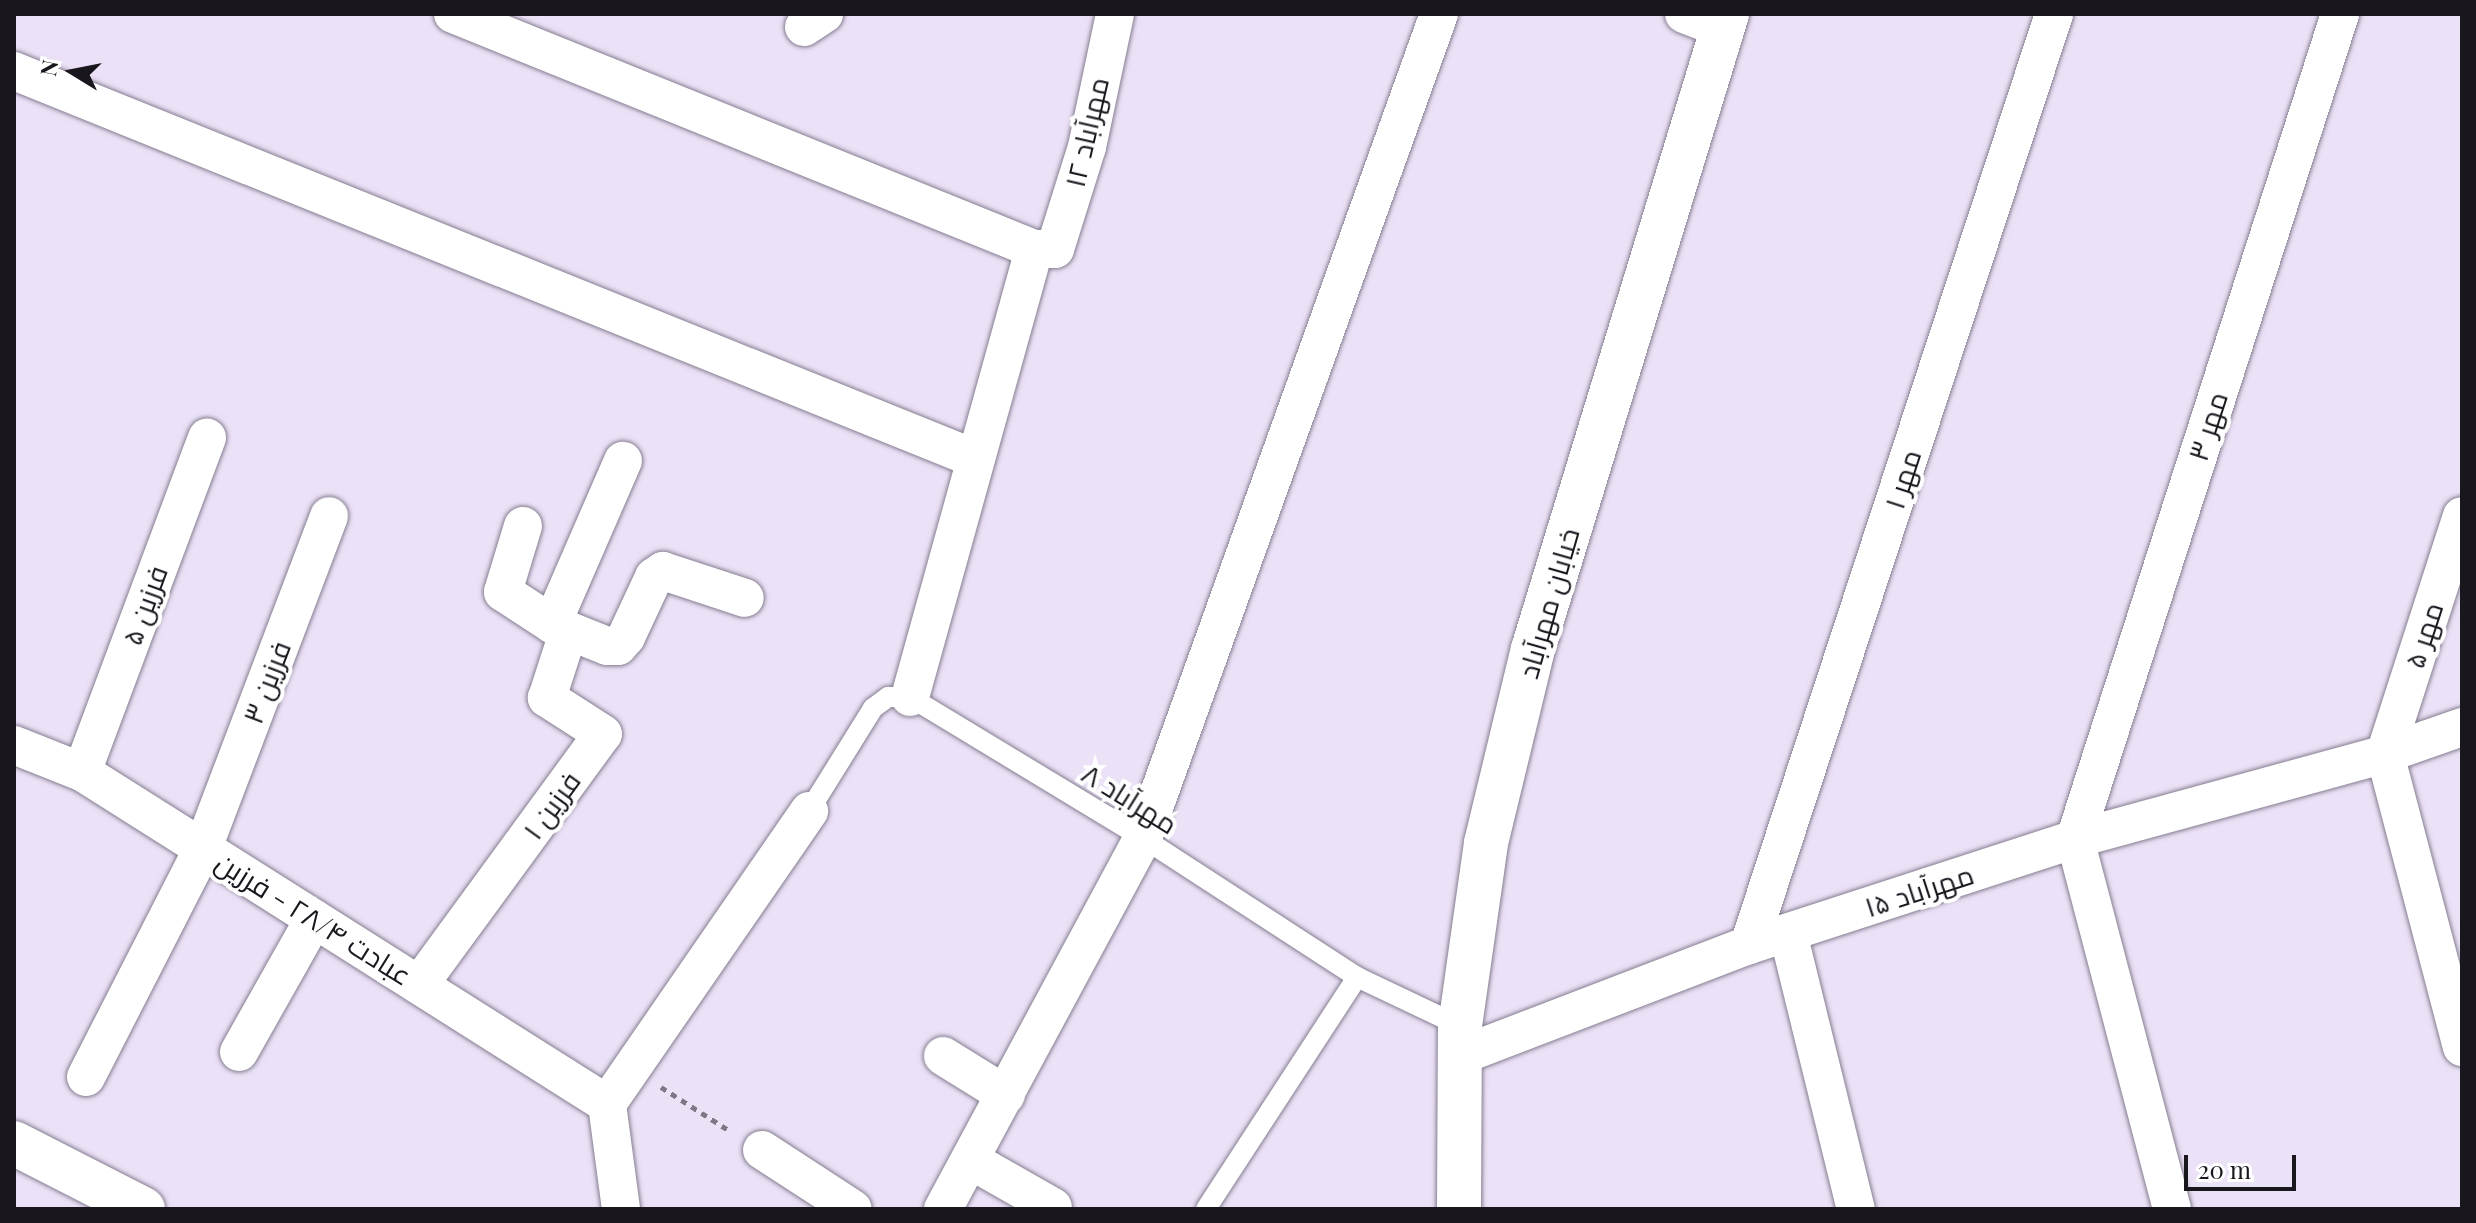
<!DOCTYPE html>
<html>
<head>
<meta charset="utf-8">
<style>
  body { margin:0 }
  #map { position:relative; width:2476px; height:1223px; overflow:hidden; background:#ebe2f7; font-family:"Playfair Display",Cairo,serif }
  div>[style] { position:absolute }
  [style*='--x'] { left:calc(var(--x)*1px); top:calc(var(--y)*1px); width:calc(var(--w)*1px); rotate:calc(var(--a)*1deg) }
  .path>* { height:5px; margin-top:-2.5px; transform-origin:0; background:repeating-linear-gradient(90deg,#7e7785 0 6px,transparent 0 12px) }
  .roads { filter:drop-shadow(0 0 2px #857d90) drop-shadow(0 0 2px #857d90) }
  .lane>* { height:20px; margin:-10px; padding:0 10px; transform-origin:10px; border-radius:10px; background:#fff }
  .street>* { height:38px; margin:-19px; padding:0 19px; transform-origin:19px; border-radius:19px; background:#fff }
  .secondary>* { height:44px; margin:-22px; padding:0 22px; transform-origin:22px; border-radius:22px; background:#fff }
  span { translate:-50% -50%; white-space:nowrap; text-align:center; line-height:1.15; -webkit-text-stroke:8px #fff; paint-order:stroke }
  .street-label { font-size:28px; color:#1a161e }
  .frame { position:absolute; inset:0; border:16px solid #1a161e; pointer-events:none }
  .north { position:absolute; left:32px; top:32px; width:80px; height:80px; -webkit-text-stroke:6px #fff; paint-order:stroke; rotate:280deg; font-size:22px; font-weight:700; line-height:32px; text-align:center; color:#1a161e }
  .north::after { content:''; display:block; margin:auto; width:28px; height:36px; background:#1a161e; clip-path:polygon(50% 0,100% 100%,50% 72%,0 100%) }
  .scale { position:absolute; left:2184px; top:1155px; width:112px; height:36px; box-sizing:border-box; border:4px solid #1a161e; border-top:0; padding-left:10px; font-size:24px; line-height:28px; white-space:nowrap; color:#1a161e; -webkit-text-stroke:6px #fff; paint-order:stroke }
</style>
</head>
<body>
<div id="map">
  <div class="path">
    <i style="--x:661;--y:1087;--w:82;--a:32.5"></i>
  </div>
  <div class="roads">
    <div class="lane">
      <i style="--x:809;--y:811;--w:121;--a:-58.1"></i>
      <i style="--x:873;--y:708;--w:19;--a:-36"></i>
      <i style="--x:888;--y:697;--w:22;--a:0"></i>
      <i style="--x:910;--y:697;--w:272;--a:31.2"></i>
      <i style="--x:1143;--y:838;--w:255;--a:33"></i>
      <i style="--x:1357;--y:977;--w:114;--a:25.4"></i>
      <i style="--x:1206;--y:1209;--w:277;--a:-56.9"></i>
    </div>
    <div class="street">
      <i style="--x:453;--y:14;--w:627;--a:22.02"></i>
      <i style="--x:1034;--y:249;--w:21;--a:0"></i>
      <i style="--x:1055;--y:249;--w:107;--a:-72.6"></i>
      <i style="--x:1087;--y:147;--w:136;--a:-78.1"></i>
      <i style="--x:1684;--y:14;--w:42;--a:21"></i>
      <i style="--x:804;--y:27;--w:24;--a:-33"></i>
      <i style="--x:14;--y:71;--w:1037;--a:21.97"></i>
      <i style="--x:523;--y:526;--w:69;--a:106.9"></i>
      <i style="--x:503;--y:592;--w:59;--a:33.1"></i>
      <i style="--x:552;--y:624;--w:59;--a:21.8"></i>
      <i style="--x:607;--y:646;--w:11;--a:0"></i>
      <i style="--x:618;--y:646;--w:12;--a:-48"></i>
      <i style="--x:626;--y:637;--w:66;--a:-65"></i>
      <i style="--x:654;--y:577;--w:11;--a:-34"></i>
      <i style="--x:663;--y:571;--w:86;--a:18.2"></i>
      <i style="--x:552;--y:624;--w:178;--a:-66.5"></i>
      <i style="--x:910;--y:697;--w:465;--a:-74.5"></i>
      <i style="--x:14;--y:745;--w:73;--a:21.7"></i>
      <i style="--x:82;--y:772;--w:621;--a:32.31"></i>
      <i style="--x:2385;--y:754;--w:303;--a:75.3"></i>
      <i style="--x:2385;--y:754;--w:250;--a:-72.1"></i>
      <i style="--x:82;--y:772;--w:357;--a:-69.5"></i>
      <i style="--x:1788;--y:933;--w:284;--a:76.2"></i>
      <i style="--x:1749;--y:945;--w:980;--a:-71.86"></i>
      <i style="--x:419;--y:985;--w:311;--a:-53.8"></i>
      <i style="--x:603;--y:734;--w:67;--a:-147.3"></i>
      <i style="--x:547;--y:698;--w:68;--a:-72.1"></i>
      <i style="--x:239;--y:1052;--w:153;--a:-60.6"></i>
      <i style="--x:1462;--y:1055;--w:307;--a:-21"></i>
      <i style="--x:1749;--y:945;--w:343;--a:-18"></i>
      <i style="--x:2075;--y:839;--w:321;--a:-15.3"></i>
      <i style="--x:2385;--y:754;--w:82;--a:-19.3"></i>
      <i style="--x:943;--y:1056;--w:74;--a:31.8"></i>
      <i style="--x:86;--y:1077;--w:257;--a:-62.9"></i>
      <i style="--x:203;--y:848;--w:355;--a:-69.2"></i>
      <i style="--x:607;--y:1104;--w:356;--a:-55.4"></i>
      <i style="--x:607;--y:1104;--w:106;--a:82.4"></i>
      <i style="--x:762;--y:1150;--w:108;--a:33"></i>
      <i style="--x:972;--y:1161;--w:93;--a:29.6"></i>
      <i style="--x:943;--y:1209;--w:421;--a:-61.7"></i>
      <i style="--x:1143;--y:838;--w:876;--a:-70.24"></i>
      <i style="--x:2172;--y:1209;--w:383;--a:-104.7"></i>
      <i style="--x:2075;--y:839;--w:867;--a:-72.19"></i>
    </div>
    <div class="secondary">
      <i style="--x:14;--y:1143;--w:145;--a:27.1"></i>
      <i style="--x:1459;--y:1209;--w:183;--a:-89.7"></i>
      <i style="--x:1460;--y:1026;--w:185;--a:-81.9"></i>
      <i style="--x:1486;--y:843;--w:200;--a:-76.4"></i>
      <i style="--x:1533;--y:649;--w:664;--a:-73.01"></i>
    </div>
  </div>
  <div class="street-label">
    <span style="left:1086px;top:132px;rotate:-77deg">مهرآباد ۱۲</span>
    <span style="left:2207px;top:426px;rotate:-72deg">مهر ۳</span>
    <span style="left:1902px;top:479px;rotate:-72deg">مهر ۱</span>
    <span style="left:1548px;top:603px;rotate:-74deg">خیابان مهرآباد</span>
    <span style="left:144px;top:605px;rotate:-70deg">فرزین ۵</span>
    <span style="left:2423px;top:635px;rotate:-72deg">مهر ۵</span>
    <span style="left:266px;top:682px;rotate:-69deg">فرزین ۳</span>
    <span style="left:1130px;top:798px;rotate:32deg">مهرآباد ۸</span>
    <span style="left:551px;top:805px;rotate:-54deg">فرزین ۱</span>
    <span style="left:1919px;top:890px;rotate:-18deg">مهرآباد ۱۵</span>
    <span style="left:314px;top:918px;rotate:32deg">عبادت ۲۸/۴ - فرزین</span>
  </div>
  <div class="frame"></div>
  <div class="north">N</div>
  <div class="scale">20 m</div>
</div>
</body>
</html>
